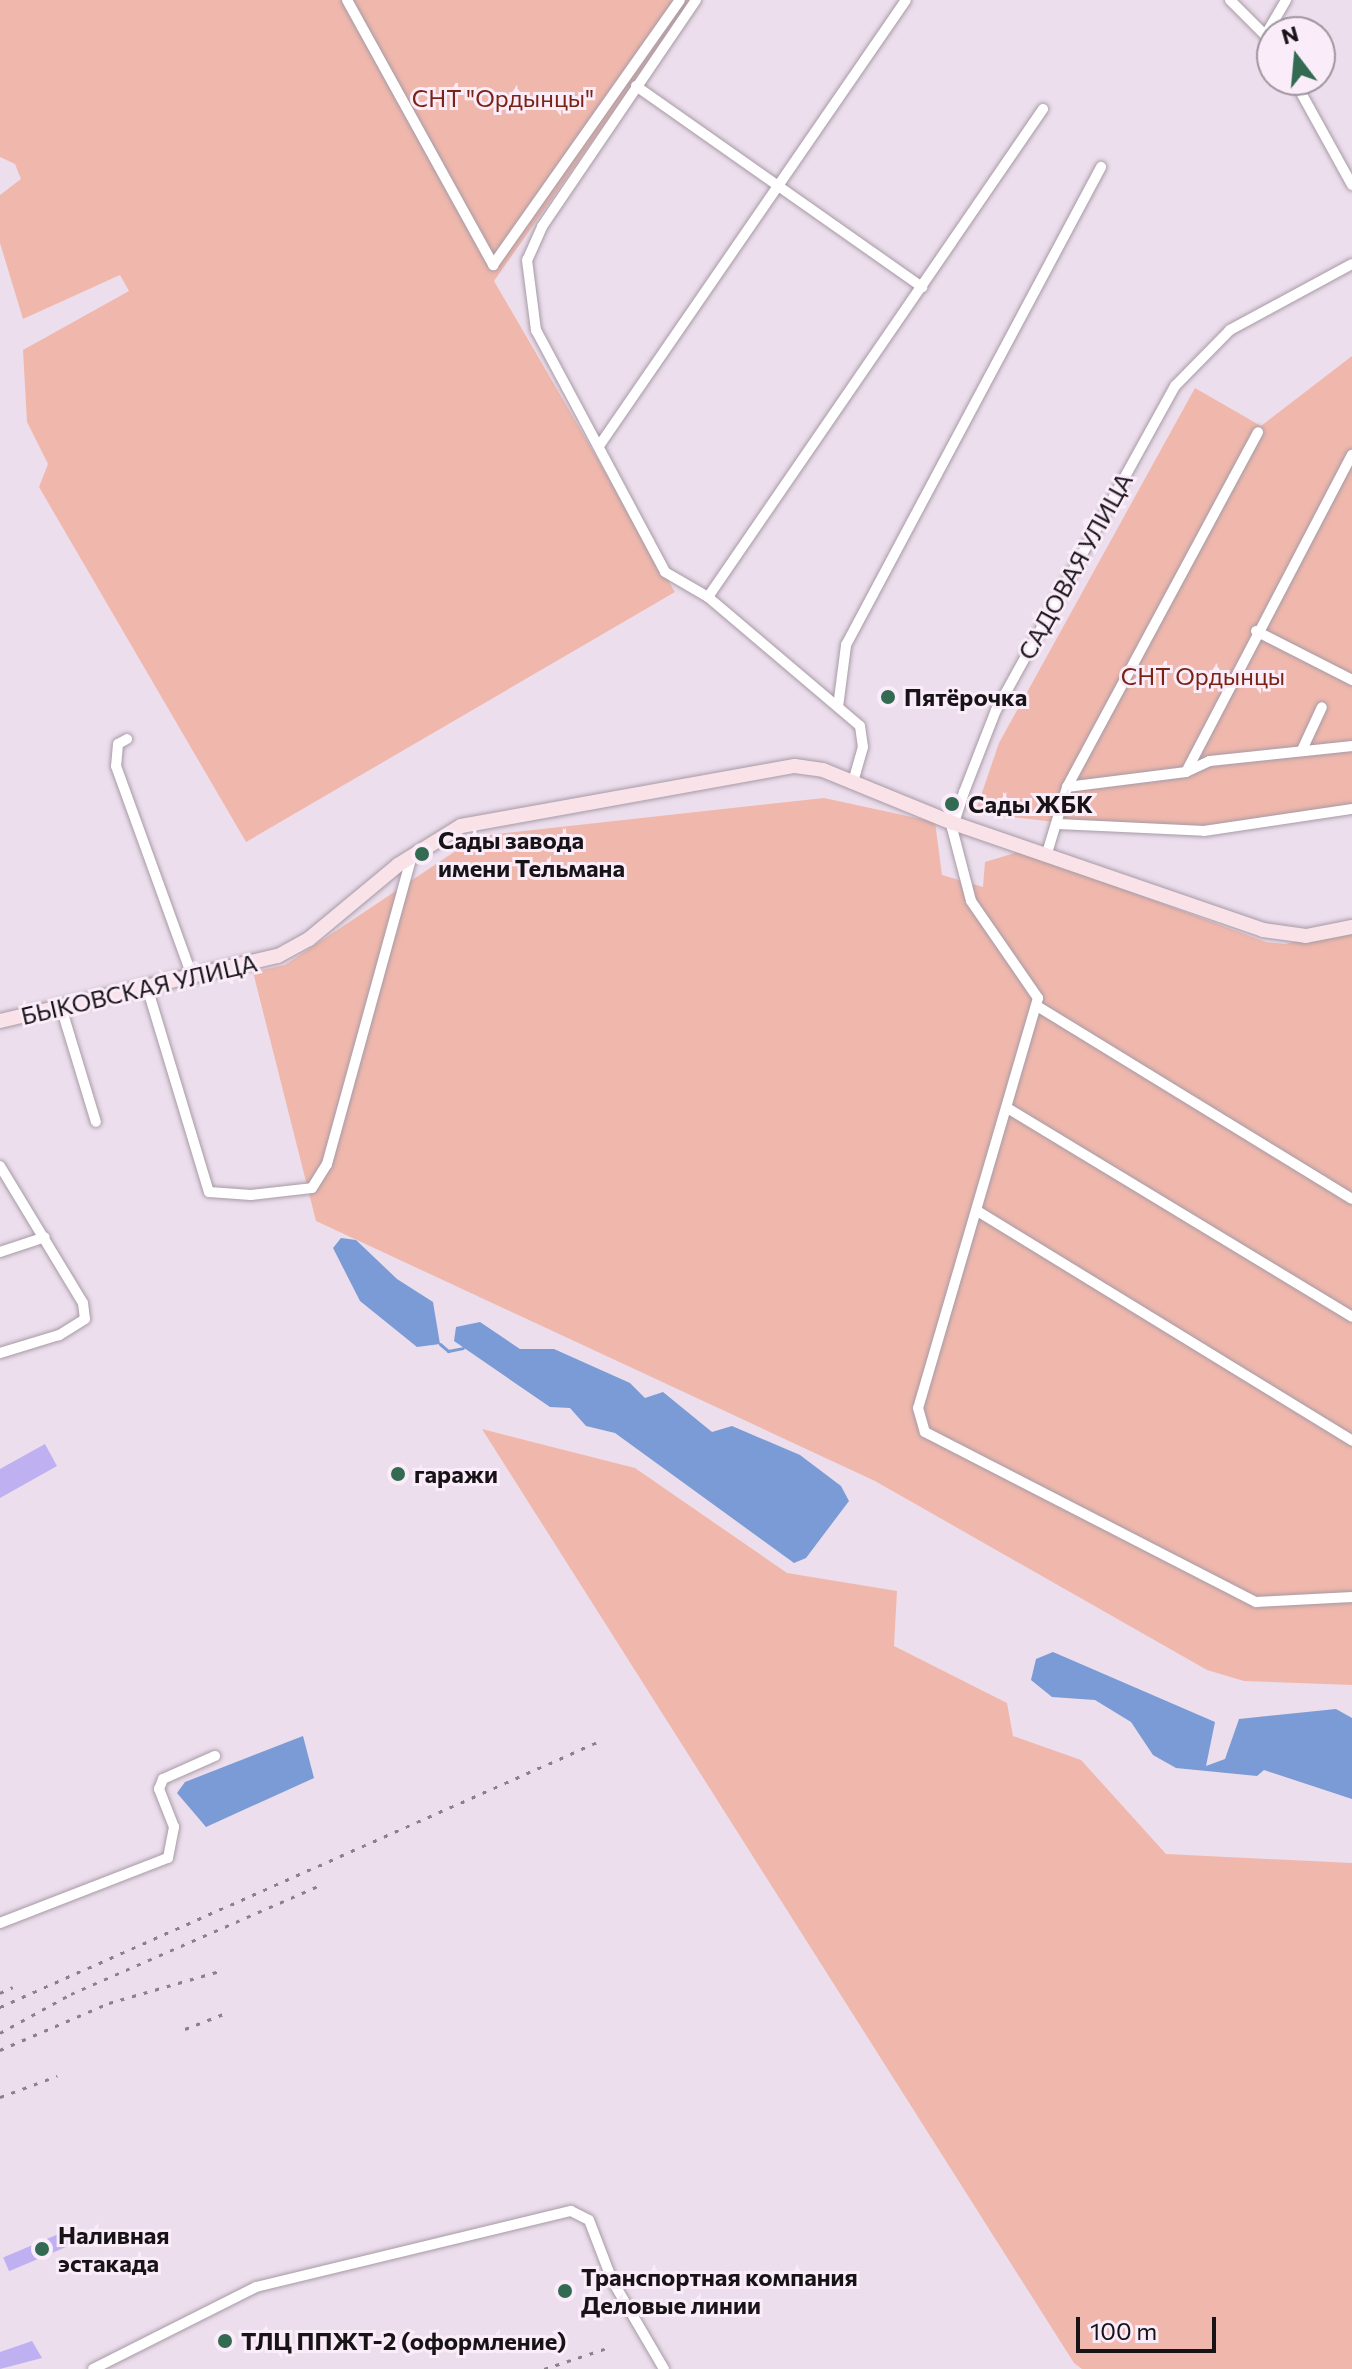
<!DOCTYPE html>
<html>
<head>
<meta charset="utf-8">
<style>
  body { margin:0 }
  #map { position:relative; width:1352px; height:2369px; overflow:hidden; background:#ecdeec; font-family:Commissioner,sans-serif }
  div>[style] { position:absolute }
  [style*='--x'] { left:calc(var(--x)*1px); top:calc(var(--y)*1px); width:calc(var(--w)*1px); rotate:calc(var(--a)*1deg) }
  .green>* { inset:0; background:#f0b8ac }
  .water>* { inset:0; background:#7a9bd5 }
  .stream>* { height:3px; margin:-1.5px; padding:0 1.5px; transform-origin:1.5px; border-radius:1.5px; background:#7a9bd5 }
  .building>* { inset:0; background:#bfb0f2; transform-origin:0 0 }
  .roads { filter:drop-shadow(0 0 2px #a79aa6) drop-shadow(0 0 2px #a79aa6) }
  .street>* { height:10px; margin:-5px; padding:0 5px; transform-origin:5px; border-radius:5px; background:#fff }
  .secondary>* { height:14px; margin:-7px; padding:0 7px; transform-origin:7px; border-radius:7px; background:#fae2e9 }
  .rail>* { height:3px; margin-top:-1.5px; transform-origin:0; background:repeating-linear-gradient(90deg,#8a818a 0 4px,transparent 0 12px) }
  .dots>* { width:22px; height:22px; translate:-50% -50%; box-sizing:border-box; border:4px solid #faecf9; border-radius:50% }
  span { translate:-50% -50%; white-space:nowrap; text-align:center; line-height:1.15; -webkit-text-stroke:6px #faecf9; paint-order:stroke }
  .park-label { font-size:24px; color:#7a2314 }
  .street-label { font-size:24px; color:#171317 }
  .poi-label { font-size:24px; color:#171317; font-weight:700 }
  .left { translate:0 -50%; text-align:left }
  .north { position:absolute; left:1256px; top:16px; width:80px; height:80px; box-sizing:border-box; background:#faecf9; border:2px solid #9f959f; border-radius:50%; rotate:344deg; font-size:22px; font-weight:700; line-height:32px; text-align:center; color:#171317 }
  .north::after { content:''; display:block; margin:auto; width:28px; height:36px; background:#326a52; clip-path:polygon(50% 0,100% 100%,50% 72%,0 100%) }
  .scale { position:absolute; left:1076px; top:2317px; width:140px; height:36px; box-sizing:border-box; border:4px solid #171317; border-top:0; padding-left:10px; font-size:24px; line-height:28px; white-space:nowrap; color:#171317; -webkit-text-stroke:6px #faecf9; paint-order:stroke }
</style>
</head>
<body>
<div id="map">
  <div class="green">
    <i style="clip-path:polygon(0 0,692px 0,494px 281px,675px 592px,246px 842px,39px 487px,48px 464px,27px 422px,23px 350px,129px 291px,120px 275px,23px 319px,0 243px,0 195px,21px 179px,15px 164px,0 157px)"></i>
    <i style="clip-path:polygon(1352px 356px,1352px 806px,1227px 826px,1108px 828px,975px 813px,999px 743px,1195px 388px,1261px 426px)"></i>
    <i style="clip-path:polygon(824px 798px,935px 822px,942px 875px,983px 887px,985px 862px,1021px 851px,1266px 942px,1285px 944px,1352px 929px,1352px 1685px,1244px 1681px,1207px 1670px,875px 1481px,316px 1221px,253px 972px,285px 965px,478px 836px)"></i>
    <i style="clip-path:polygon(482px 1429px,635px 1468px,787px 1573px,897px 1591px,894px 1646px,1007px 1703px,1013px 1736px,1081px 1760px,1166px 1854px,1352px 1863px,1352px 2369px,1082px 2369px,1074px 2363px)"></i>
  </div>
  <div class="water">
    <i style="clip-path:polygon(341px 1238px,356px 1240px,397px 1279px,433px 1302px,440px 1344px,417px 1347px,360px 1301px,333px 1248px)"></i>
    <i style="clip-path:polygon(480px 1322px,520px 1349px,554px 1349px,630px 1383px,645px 1398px,663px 1392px,712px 1432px,732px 1426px,800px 1455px,841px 1486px,849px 1501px,806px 1558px,794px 1563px,615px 1433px,586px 1426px,570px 1408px,550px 1407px,454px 1341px,456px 1327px)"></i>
    <i style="clip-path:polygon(1053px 1652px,1215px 1722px,1206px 1766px,1225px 1759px,1239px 1719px,1336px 1709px,1352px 1718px,1352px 1799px,1264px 1770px,1257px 1776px,1176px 1768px,1153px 1755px,1131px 1722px,1095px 1700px,1052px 1697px,1031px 1680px,1036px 1659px)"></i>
    <i style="clip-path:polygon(303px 1736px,314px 1778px,206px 1827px,177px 1793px,185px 1782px)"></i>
  </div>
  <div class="stream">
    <i style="--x:440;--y:1344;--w:11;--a:41"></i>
    <i style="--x:448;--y:1351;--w:15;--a:-11"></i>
  </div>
  <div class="building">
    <i style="clip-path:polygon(45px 1444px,57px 1466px,0 1498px,0 1469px)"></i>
    <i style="left:75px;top:2227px;width:15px;height:78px;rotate:67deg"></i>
    <i style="clip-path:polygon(32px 2341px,42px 2358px,0 2369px,0 2352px)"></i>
  </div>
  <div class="roads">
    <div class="street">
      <i style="--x:347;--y:0;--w:303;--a:61.1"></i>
      <i style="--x:493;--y:265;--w:324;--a:-54.8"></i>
      <i style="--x:696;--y:0;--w:274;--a:124.2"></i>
      <i style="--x:542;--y:227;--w:36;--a:114"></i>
      <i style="--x:527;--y:260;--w:71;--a:82.7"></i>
      <i style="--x:536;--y:330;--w:274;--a:61.9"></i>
      <i style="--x:665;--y:572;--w:50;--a:30.2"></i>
      <i style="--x:708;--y:597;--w:199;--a:40.3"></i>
      <i style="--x:860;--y:726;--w:21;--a:82"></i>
      <i style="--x:863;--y:747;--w:35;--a:106"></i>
      <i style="--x:1230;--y:0;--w:59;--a:45"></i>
      <i style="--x:1265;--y:36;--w:42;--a:-59.7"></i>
      <i style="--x:1294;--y:80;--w:120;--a:61.1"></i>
      <i style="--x:636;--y:86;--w:350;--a:35.1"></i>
      <i style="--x:1352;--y:264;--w:139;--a:151.6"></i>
      <i style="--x:1230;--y:330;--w:78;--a:134.5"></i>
      <i style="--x:1175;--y:386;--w:370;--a:118.9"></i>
      <i style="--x:996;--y:710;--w:88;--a:111.3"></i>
      <i style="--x:964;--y:792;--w:38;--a:108"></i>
      <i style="--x:952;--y:828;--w:75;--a:75.4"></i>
      <i style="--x:971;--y:901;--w:118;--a:55.4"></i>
      <i style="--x:1038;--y:998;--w:427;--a:106.3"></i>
      <i style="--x:918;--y:1408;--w:25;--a:74"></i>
      <i style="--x:925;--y:1432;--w:372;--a:27.2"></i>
      <i style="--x:1256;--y:1602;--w:96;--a:-3"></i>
      <i style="--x:599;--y:446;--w:541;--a:-55.46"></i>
      <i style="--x:708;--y:597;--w:592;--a:-55.53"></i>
      <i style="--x:1256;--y:631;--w:108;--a:27"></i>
      <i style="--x:838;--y:707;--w:63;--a:-82.6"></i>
      <i style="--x:846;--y:645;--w:542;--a:-61.92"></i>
      <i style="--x:127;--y:739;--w:10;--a:151"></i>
      <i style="--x:118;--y:744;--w:22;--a:95"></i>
      <i style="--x:116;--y:766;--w:223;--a:70.1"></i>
      <i style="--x:1302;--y:750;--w:47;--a:-65.1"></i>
      <i style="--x:1186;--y:772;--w:358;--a:-62.4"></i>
      <i style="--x:1067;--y:787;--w:403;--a:-61.7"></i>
      <i style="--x:1058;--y:824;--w:146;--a:2.7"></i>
      <i style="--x:1204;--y:831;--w:150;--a:-8.5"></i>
      <i style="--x:1047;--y:853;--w:69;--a:-73.1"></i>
      <i style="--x:1067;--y:787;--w:120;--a:-7.2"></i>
      <i style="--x:1186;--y:772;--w:26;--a:-25"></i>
      <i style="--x:1210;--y:761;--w:143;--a:-6"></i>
      <i style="--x:147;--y:987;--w:214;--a:73.2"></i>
      <i style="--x:209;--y:1192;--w:42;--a:4.1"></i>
      <i style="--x:251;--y:1195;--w:61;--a:-6.5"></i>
      <i style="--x:312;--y:1188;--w:28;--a:-58"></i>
      <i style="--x:327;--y:1164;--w:320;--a:-74.6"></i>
      <i style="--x:1037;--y:1006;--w:369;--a:31.5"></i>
      <i style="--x:61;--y:1007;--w:120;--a:73.1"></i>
      <i style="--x:1009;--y:1109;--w:401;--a:31.2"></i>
      <i style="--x:0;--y:1166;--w:160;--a:58.8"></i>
      <i style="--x:83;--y:1303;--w:16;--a:83"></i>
      <i style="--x:85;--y:1319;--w:31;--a:148"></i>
      <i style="--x:59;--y:1335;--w:62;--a:163"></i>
      <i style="--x:979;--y:1212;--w:438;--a:31.5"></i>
      <i style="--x:0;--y:1252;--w:47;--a:-18.4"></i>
      <i style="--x:0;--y:1923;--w:180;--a:-21.2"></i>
      <i style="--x:168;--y:1858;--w:32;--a:-79"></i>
      <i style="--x:174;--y:1827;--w:41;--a:-111.5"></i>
      <i style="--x:159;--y:1789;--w:11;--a:-68"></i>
      <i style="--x:163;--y:1779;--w:57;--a:-23.9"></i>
      <i style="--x:93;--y:2369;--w:182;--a:-26.7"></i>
      <i style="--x:256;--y:2287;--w:324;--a:-13.6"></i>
      <i style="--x:571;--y:2211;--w:20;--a:27"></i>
      <i style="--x:589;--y:2220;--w:64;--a:69"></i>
      <i style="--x:612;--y:2280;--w:103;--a:59.7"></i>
    </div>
    <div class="secondary">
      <i style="--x:0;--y:1021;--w:285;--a:-13.2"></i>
      <i style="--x:278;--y:956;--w:35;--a:-29"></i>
      <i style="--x:309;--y:939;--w:116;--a:-39.7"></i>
      <i style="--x:398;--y:865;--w:74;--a:-31.8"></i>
      <i style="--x:461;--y:826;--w:339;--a:-10.2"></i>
      <i style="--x:795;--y:766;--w:28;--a:8"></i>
      <i style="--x:823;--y:770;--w:140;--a:22.2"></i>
      <i style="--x:953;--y:823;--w:328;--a:19"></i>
      <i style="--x:1263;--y:930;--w:43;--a:7.9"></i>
      <i style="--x:1306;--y:936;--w:47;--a:-11.1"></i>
    </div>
  </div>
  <div class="rail">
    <i style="--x:0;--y:1993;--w:14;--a:-25"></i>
    <i style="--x:0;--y:2007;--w:659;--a:-23.92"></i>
    <i style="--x:185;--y:2029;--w:44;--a:-21.3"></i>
    <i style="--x:0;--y:2033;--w:81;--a:-28.8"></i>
    <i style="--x:71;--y:1994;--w:275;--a:-23.6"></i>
    <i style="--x:0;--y:2050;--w:119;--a:-23.3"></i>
    <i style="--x:109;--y:2003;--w:119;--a:-16.1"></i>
    <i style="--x:0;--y:2097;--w:61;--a:-20.2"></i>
    <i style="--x:544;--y:2369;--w:70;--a:-18.4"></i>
  </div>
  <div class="dots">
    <i style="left:888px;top:697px;background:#326a52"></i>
    <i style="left:952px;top:804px;background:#326a52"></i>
    <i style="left:422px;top:854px;background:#326a52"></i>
    <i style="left:398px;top:1474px;background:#326a52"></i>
    <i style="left:42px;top:2249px;background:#326a52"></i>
    <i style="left:565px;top:2291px;background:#326a52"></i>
    <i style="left:225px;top:2341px;background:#326a52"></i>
  </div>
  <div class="park-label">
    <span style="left:503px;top:98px">СНТ "Ордынцы"</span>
    <span style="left:1203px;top:676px">СНТ Ордынцы</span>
  </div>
  <div class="street-label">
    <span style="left:1075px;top:566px;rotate:-61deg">САДОВАЯ УЛИЦА</span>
    <span style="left:139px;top:989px;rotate:-13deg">БЫКОВСКАЯ УЛИЦА</span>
  </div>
  <div class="poi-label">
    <span class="left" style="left:904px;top:697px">Пятёрочка</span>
    <span class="left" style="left:968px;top:804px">Сады ЖБК</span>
    <span class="left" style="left:438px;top:854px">Сады завода<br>имени Тельмана</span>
    <span class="left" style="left:414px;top:1474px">гаражи</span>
    <span class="left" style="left:58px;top:2249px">Наливная<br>эстакада</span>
    <span class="left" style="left:581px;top:2291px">Транспортная компания<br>Деловые линии</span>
    <span class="left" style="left:241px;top:2341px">ТЛЦ ППЖТ-2 (оформление)</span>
  </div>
  <div class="north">N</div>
  <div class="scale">100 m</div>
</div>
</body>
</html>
